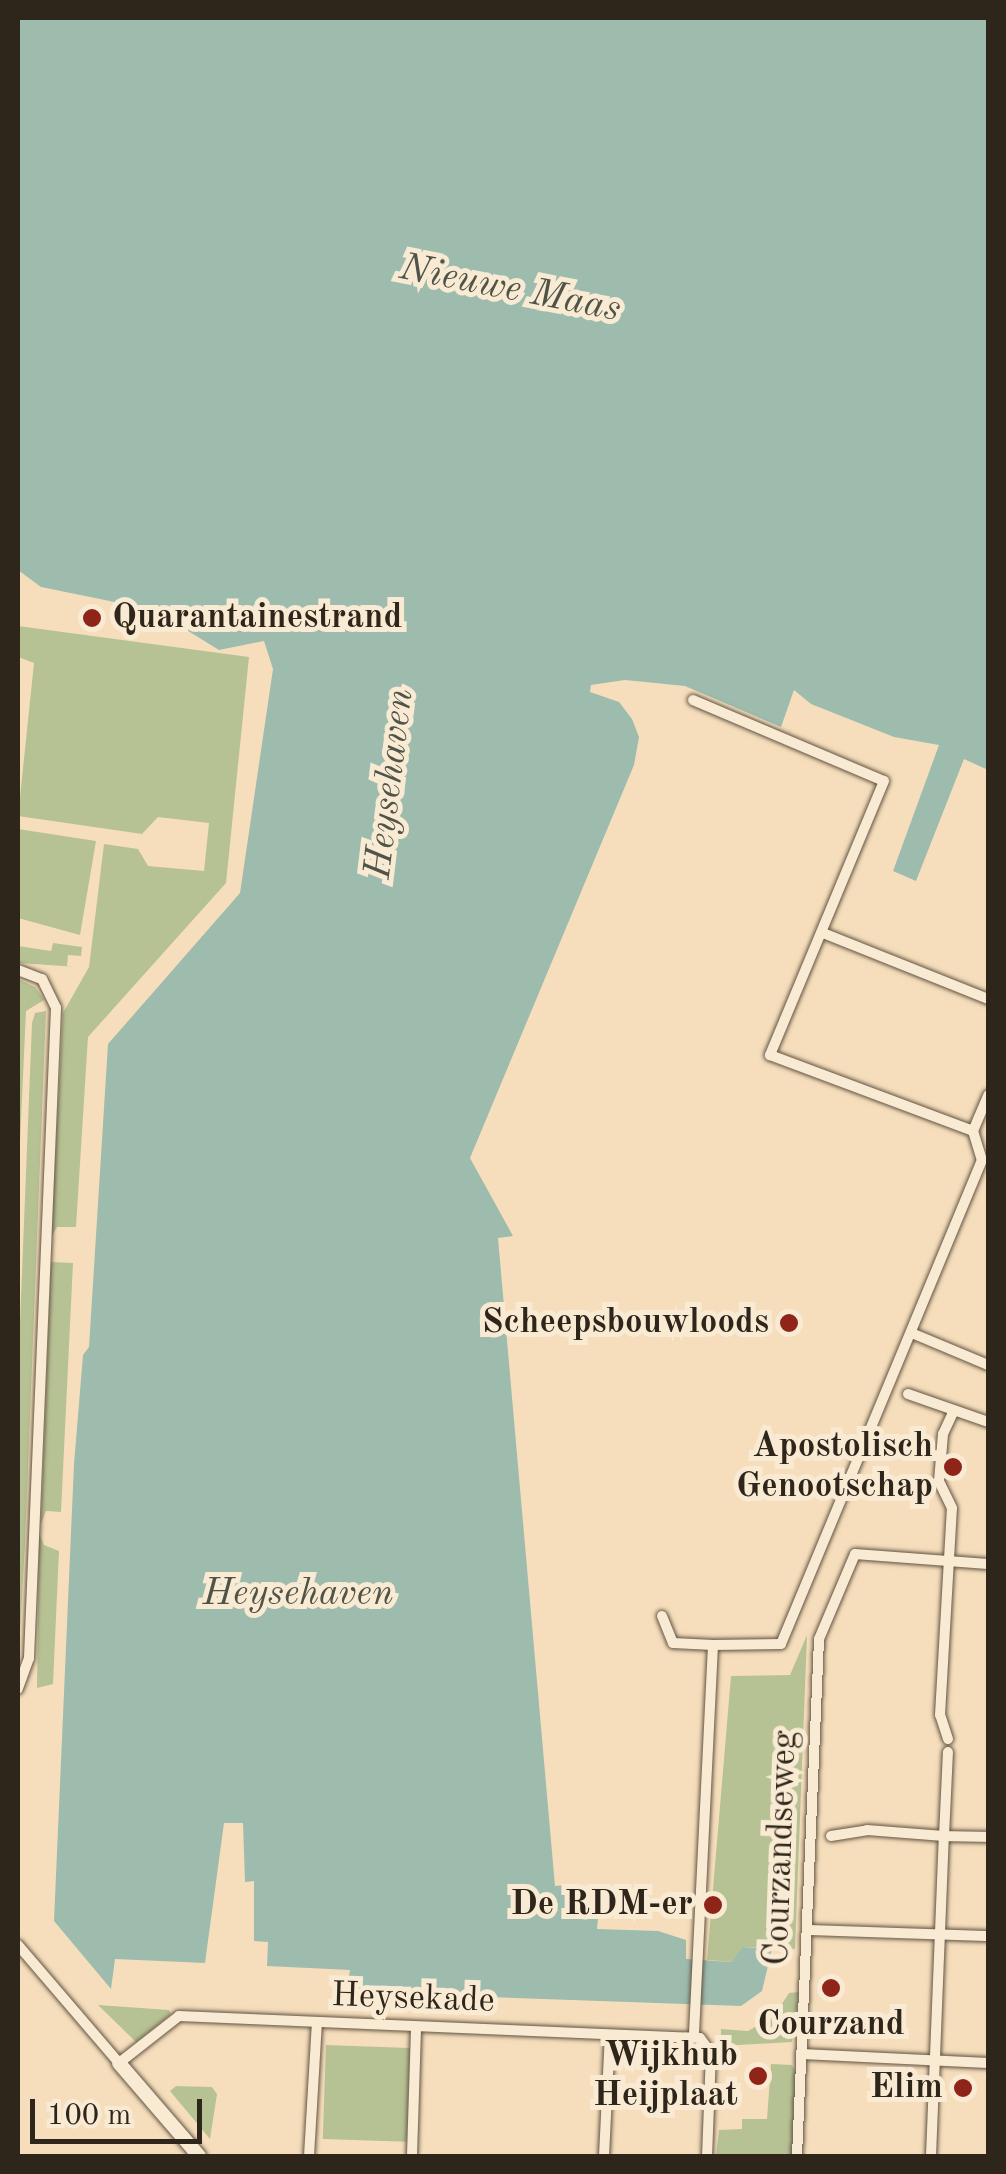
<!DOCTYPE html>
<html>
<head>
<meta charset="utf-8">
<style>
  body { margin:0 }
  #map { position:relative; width:1006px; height:2174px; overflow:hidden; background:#f6debc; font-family:"Old Standard TT",serif }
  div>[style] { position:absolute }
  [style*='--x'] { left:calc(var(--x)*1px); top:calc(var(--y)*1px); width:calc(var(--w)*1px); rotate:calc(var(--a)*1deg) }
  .green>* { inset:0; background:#b7c294; transform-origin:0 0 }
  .water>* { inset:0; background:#9dbcae }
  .roads { filter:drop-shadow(0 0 2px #615443) drop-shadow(0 0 2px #615443) }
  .street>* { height:10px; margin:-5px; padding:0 5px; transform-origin:5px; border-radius:5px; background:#f9ead3 }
  .secondary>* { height:14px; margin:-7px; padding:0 7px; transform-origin:7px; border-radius:7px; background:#f9ead3 }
  .dots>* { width:28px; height:28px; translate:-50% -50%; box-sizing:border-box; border:5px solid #f9ead3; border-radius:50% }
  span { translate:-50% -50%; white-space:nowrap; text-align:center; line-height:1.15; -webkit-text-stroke:10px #f9ead3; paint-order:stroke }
  .poi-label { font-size:35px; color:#2f261b; font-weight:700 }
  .left { translate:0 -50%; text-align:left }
  .right { translate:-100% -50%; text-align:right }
  .street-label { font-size:35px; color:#2f261b }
  .water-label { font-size:38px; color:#505347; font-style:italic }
  .frame { position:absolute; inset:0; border:20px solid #2f261b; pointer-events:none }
  .scale { position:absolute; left:30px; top:2099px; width:172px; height:45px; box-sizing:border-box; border:5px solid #2f261b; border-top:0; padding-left:12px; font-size:30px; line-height:35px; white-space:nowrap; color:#2f261b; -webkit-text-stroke:8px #f9ead3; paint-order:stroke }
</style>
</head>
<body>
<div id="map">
  <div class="green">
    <i style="clip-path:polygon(18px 626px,249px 657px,226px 883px,88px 1037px,76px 1227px,57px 1227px,51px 1237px,63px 1013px,89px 967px,104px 844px,138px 849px,148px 866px,204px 871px,209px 823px,158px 817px,142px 834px,18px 816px,34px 663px,18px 657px)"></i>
    <i style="clip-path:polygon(18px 829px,96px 841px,80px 935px,18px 918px)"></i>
    <i style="clip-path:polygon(53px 943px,82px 947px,81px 956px,68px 955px,67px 966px,78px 967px,18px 963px,18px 946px,51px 951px)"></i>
    <i style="clip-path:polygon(18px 979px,35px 987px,44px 1000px,26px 1011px,18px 1187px)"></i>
    <i style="clip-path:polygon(46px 1011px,25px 1542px,18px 1670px,18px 1372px,32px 1023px,35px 1013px)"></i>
    <i style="clip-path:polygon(51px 1262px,73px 1263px,61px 1512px,46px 1511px,41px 1524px)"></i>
    <i style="clip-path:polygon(39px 1533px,44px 1545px,59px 1551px,53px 1684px,37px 1688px)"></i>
    <i style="clip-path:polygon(807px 1635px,795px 1949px,742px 1947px,733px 1962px,707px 1960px,731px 1676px,790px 1675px)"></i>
    <i style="clip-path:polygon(799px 1992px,792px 2042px,721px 2046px,721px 2029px,748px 2031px,774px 2016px,789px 1993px)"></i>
    <i style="clip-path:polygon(98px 2005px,169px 2010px,171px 2014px,136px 2042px)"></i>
    <i style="left:326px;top:2045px;width:84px;height:94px;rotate:2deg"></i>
    <i style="clip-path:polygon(771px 2064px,792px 2065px,796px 2073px,792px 2156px,716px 2156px,719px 2130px,742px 2129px,742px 2119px,767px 2119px)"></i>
    <i style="clip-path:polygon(176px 2086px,212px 2087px,217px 2094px,210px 2139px,170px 2091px)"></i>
  </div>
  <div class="water">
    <i style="clip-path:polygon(18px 18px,988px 18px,988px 770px,964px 759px,916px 881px,893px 871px,939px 745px,894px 737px,811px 704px,794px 690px,781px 727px,685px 686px,625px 680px,591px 685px,590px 692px,619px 702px,632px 719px,639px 737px,634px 765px,470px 1158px,513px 1236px,498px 1238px,555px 1886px,576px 1884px,578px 1903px,571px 1910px,598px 1919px,597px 1929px,658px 1931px,686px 1940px,686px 1959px,732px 1962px,742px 1947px,772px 1949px,762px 1991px,741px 2006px,346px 1992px,350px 1970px,267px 1966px,268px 1942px,254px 1941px,254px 1881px,245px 1882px,243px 1823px,224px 1823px,205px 1963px,115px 1959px,111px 1989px,54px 1921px,74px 1464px,83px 1355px,89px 1347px,108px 1044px,240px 893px,273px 669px,264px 641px,219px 650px,154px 610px,41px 587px,18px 570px)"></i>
  </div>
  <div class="roads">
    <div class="street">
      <i style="--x:693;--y:700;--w:207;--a:23"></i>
      <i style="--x:884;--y:781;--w:297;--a:112.6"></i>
      <i style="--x:770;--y:1055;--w:217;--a:20.5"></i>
      <i style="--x:973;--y:1131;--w:30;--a:73"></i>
      <i style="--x:982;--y:1160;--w:524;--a:112.55"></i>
      <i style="--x:781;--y:1644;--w:68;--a:179.2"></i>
      <i style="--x:713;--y:1645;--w:392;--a:92.8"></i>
      <i style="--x:823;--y:933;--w:178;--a:21.8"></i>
      <i style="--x:18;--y:970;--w:26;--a:21"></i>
      <i style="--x:42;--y:979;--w:32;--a:64"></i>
      <i style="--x:56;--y:1008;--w:651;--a:92.38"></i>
      <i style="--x:29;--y:1658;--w:33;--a:110"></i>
      <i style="--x:973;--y:1131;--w:39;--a:-67"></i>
      <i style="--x:914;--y:1334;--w:80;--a:22.7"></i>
      <i style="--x:908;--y:1394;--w:85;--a:19.3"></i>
      <i style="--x:662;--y:1616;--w:29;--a:68"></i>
      <i style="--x:673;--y:1643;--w:40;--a:2.9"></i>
      <i style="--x:948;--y:1739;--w:25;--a:-108"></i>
      <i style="--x:940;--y:1715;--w:207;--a:-86.7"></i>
      <i style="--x:952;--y:1508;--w:30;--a:-116"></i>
      <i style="--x:939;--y:1481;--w:47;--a:-85.1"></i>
      <i style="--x:943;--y:1434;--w:23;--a:-65"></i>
      <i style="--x:831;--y:1836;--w:36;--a:-9"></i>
      <i style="--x:867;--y:1830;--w:77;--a:4.5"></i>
      <i style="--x:944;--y:1836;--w:84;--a:-87.3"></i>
      <i style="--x:807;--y:1930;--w:181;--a:1.9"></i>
      <i style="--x:18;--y:1945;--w:155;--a:49.4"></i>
      <i style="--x:119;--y:2063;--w:76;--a:-38.1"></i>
      <i style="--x:179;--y:2016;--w:521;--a:2.42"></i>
      <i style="--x:700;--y:2038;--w:19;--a:54"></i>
      <i style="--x:711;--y:2053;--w:103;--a:92.2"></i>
      <i style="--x:802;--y:2054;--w:186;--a:2.8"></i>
      <i style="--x:309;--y:2156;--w:134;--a:-86.6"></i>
      <i style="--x:412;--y:2156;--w:129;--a:-88.2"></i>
      <i style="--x:604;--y:2156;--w:121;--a:-87.2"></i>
      <i style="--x:797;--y:2156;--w:517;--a:-87.56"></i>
      <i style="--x:819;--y:1639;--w:92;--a:-67"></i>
      <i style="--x:855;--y:1554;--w:133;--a:4.3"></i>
      <i style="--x:931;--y:2156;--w:320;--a:-87.7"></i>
      <i style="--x:944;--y:1836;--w:44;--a:1.3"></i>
    </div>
    <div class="secondary">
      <i style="--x:119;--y:2063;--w:123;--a:49.3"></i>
    </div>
  </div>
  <div class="dots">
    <i style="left:92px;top:618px;background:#8f2418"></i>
    <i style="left:789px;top:1323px;background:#8f2418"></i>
    <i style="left:953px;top:1467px;background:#8f2418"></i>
    <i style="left:713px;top:1905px;background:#8f2418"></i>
    <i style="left:831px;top:1988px;background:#8f2418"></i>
    <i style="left:758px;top:2076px;background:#8f2418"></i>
    <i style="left:963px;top:2088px;background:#8f2418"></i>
  </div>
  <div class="poi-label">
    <span class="left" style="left:112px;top:618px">Quarantainestrand</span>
    <span class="right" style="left:769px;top:1323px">Scheepsbouwloods</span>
    <span class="right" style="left:933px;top:1467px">Apostolisch<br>Genootschap</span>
    <span class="right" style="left:693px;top:1905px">De RDM-er</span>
    <span style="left:831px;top:2025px">Courzand</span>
    <span class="right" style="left:738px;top:2076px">Wijkhub<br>Heijplaat</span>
    <span class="right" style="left:943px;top:2088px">Elim</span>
  </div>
  <div class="street-label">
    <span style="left:782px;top:1848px;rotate:-88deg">Courzandseweg</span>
    <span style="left:413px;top:1999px;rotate:2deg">Heysekade</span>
  </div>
  <div class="water-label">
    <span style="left:510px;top:290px;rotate:11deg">Nieuwe Maas</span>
    <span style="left:391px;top:784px;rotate:-83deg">Heysehaven</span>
    <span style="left:298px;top:1595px">Heysehaven</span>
  </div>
  <div class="frame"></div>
  <div class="scale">100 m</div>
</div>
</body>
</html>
